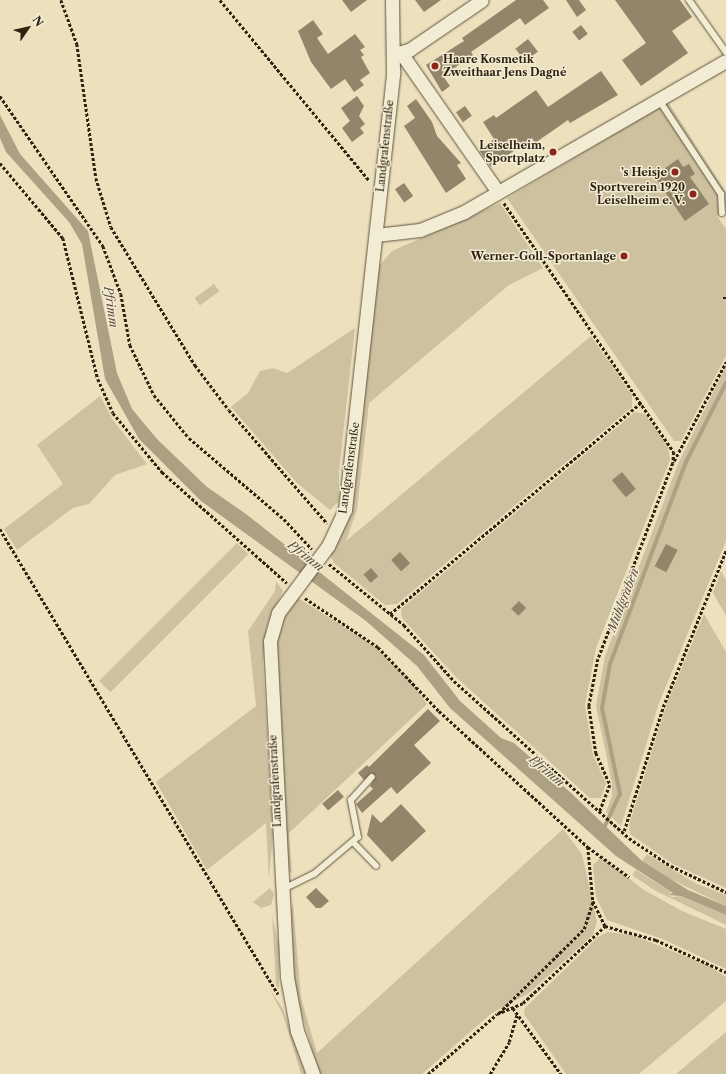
<!DOCTYPE html>
<html>
<head>
<meta charset="utf-8">
<style>
  body { margin:0 }
  #map { position:relative; width:726px; height:1074px; overflow:hidden; background:#ede1bd; font-family:"Libre Caslon Text",serif }
  div>[style] { position:absolute }
  [style*='--x'] { left:calc(var(--x)*1px); top:calc(var(--y)*1px); width:calc(var(--w)*1px); rotate:calc(var(--a)*1deg) }
  .green>* { inset:0; background:#cdc1a0; transform-origin:0 0 }
  .water>* { inset:0; background:#ada083 }
  .stream>* { height:4px; margin:-2px; padding:0 2px; transform-origin:2px; border-radius:2px; background:#ada083 }
  .building>* { inset:0; background:#92856a; transform-origin:0 0 }
  .path>* { height:2.5px; margin-top:-1.25px; transform-origin:0; background:repeating-linear-gradient(90deg,#302211 0 3px,transparent 0 5px) }
  .roads { filter:drop-shadow(0 0 1px #5f523c) drop-shadow(0 0 1px #5f523c) }
  .lane>* { height:6px; margin:-3px; padding:0 3px; transform-origin:3px; border-radius:3px; background:#f3ecd4 }
  .street>* { height:13px; margin:-6.5px; padding:0 6.5px; transform-origin:6.5px; border-radius:6.5px; background:#f3ecd4 }
  .dots>* { width:11px; height:11px; translate:-50% -50%; box-sizing:border-box; border:2px solid #f3ecd4; border-radius:50% }
  span { translate:-50% -50%; white-space:nowrap; text-align:center; line-height:1.15; -webkit-text-stroke:3px #f3ecd4; paint-order:stroke }
  .poi-label { font-size:11px; color:#302211; font-weight:700 }
  .left { translate:0 -50%; text-align:left }
  .right { translate:-100% -50%; text-align:right }
  .street-label { font-size:11px; color:#302211 }
  .water-label { font-size:12px; color:#5c4e39; font-style:italic }
  .north { position:absolute; left:8px; top:8px; width:40px; height:40px; -webkit-text-stroke:3px #f3ecd4; paint-order:stroke; rotate:56deg; font-size:11px; font-weight:700; line-height:16px; text-align:center; color:#302211 }
  .north::after { content:''; display:block; margin:auto; width:14px; height:18px; background:#302211; clip-path:polygon(50% 0,100% 100%,50% 72%,0 100%) }
</style>
</head>
<body>
<div id="map">
  <div class="green">
    <i style="clip-path:polygon(668px 102px,726px 192px,726px 211px,717px 216px,726px 229px,726px 356px,681px 441px,674px 441px,507px 198px)"></i>
    <i style="clip-path:polygon(500px 203px,543px 268px,509px 285px,369px 403px,357px 510px,346px 541px,591px 336px,632px 395px,632px 407px,397px 604px,385px 605px,334px 563px,330px 555px,346px 524px,354px 494px,379px 266px,392px 251px)"></i>
    <i style="left:214px;top:284px;width:9px;height:24px;rotate:54deg"></i>
    <i style="clip-path:polygon(355px 328px,339px 471px,339px 501px,330px 510px,297px 483px,231px 407px,248px 393px,260px 371px,273px 368px,287px 373px)"></i>
    <i style="clip-path:polygon(726px 366px,726px 541px,659px 703px,621px 826px,606px 812px,612px 796px,612px 783px,596px 706px,605px 656px,678px 464px)"></i>
    <i style="clip-path:polygon(100px 396px,113px 420px,147px 464px,115px 475px,89px 504px,73px 508px,17px 550px,4px 529px,63px 484px,37px 445px)"></i>
    <i style="clip-path:polygon(635px 412px,645px 414px,668px 447px,670px 460px,596px 648px,585px 705px,593px 755px,606px 783px,601px 798px,590px 798px,456px 677px,402px 618px,401px 609px)"></i>
    <i style="left:237px;top:543px;width:16px;height:195px;rotate:45deg"></i>
    <i style="clip-path:polygon(721px 571px,726px 580px,726px 616px,713px 593px)"></i>
    <i style="clip-path:polygon(276px 581px,283px 591px,267px 625px,263px 664px,273px 833px,269px 879px,266px 823px,207px 870px,156px 782px,256px 706px,248px 631px,275px 591px)"></i>
    <i style="clip-path:polygon(298px 598px,374px 646px,404px 673px,427px 704px,289px 833px,292px 873px,287px 870px,276px 639px,284px 614px)"></i>
    <i style="clip-path:polygon(704px 614px,726px 652px,726px 888px,673px 864px,630px 834px,629px 825px,666px 706px)"></i>
    <i style="clip-path:polygon(563px 829px,582px 854px,597px 922px,593px 935px,529px 993px,492px 1013px,422px 1074px,319px 1074px,296px 994px,289px 919px,293px 903px,301px 998px,317px 1053px)"></i>
    <i style="clip-path:polygon(647px 854px,697px 884px,726px 895px,726px 906px,660px 874px,642px 861px)"></i>
    <i style="clip-path:polygon(601px 857px,644px 890px,682px 911px,726px 929px,726px 969px,663px 939px,607px 920px,596px 897px,593px 865px)"></i>
    <i style="clip-path:polygon(636px 870px,671px 892px,668px 895px,672px 897px,681px 896px,726px 915px,726px 925px,654px 890px,632px 875px)"></i>
    <i style="clip-path:polygon(270px 888px,274px 894px,271px 905px,261px 908px,253px 902px)"></i>
    <i style="clip-path:polygon(272px 916px,279px 945px,279px 990px,276px 985px)"></i>
    <i style="clip-path:polygon(608px 932px,632px 935px,707px 965px,726px 977px,726px 1001px,639px 1074px,566px 1074px,524px 1014px,525px 1008px,598px 937px)"></i>
    <i style="clip-path:polygon(269px 988px,283px 1009px,306px 1074px,301px 1074px,283px 1015px)"></i>
    <i style="clip-path:polygon(726px 1032px,726px 1074px,676px 1074px)"></i>
  </div>
  <div class="water">
    <i style="clip-path:polygon(0 115px,20px 154px,88px 231px,117px 373px,132px 409px,157px 439px,207px 487px,246px 514px,424px 655px,460px 701px,501px 738px,514px 743px,571px 793px,642px 861px,688px 890px,726px 906px,726px 915px,681px 896px,668px 895px,673px 893px,616px 856px,450px 708px,417px 666px,366px 621px,201px 501px,139px 439px,105px 379px,82px 244px,69px 222px,6px 152px,0 138px)"></i>
  </div>
  <div class="stream">
    <i style="--x:603;--y:830;--w:40;--a:-65"></i>
    <i style="--x:620;--y:794;--w:88;--a:-101.8"></i>
    <i style="--x:602;--y:708;--w:45;--a:-79.7"></i>
    <i style="--x:610;--y:664;--w:214;--a:-69.4"></i>
    <i style="--x:685;--y:464;--w:91;--a:-63.2"></i>
  </div>
  <div class="building">
    <i style="clip-path:polygon(342px 0,367px 0,351px 12px)"></i>
    <i style="clip-path:polygon(415px 0,441px 0,424px 12px)"></i>
    <i style="clip-path:polygon(516px 0,543px 0,549px 8px,525px 25px,520px 18px,471px 52px,473px 55px,443px 76px,450px 86px,442px 92px,426px 65px,464px 41px,462px 38px)"></i>
    <i style="clip-path:polygon(566px 0,579px 0,586px 10px,577px 17px)"></i>
    <i style="clip-path:polygon(615px 0,680px 0,692px 17px,672px 31px,688px 53px,641px 86px,622px 60px,646px 43px)"></i>
    <i style="clip-path:polygon(313px 20px,323px 34px,317px 38px,328px 54px,355px 34px,365px 47px,360px 50px,364px 55px,361px 57px,370px 73px,360px 80px,364px 85px,354px 92px,345px 79px,331px 89px,311px 62px,298px 31px)"></i>
    <i style="left:581px;top:25px;width:11px;height:11px;rotate:52deg"></i>
    <i style="left:528px;top:39px;width:16px;height:16px;rotate:52deg"></i>
    <i style="clip-path:polygon(601px 71px,618px 95px,570px 123px,568px 120px,535px 143px,532px 138px,491px 167px,479px 150px,494px 139px,483px 122px,494px 115px,496px 118px,536px 90px,548px 107px)"></i>
    <i style="clip-path:polygon(357px 96px,364px 106px,359px 116px,365px 124px,360px 128px,364px 133px,352px 142px,342px 128px,350px 121px,341px 108px)"></i>
    <i style="clip-path:polygon(416px 99px,432px 122px,437px 136px,461px 163px,457px 165px,466px 179px,446px 193px,404px 126px,415px 118px,407px 106px)"></i>
    <i style="left:465px;top:106px;width:12px;height:11px;rotate:55deg"></i>
    <i style="clip-path:polygon(678px 159px,683px 167px,689px 164px,695px 174px,690px 177px,709px 204px,685px 221px,654px 176px)"></i>
    <i style="left:404px;top:183px;width:16px;height:11px;rotate:55deg"></i>
    <i style="left:622px;top:472px;width:22px;height:13px;rotate:51deg"></i>
    <i style="left:666px;top:544px;width:13px;height:25px;rotate:27deg"></i>
    <i style="left:400px;top:552px;width:15px;height:12px;rotate:48deg"></i>
    <i style="left:371px;top:568px;width:11px;height:10px;rotate:49deg"></i>
    <i style="left:519px;top:601px;width:10px;height:11px;rotate:45deg"></i>
    <i style="clip-path:polygon(428px 709px,440px 721px,414px 745px,431px 763px,397px 794px,391px 787px,362px 813px,356px 804px,373px 789px,370px 786px,376px 776px,371px 773px,364px 780px,358px 773px,367px 765px,369px 767px)"></i>
    <i style="left:338px;top:790px;width:9px;height:21px;rotate:49deg"></i>
    <i style="clip-path:polygon(401px 804px,426px 831px,392px 862px,367px 835px,372px 814px,381px 823px)"></i>
    <i style="clip-path:polygon(316px 888px,329px 901px,321px 908px,316px 908px,306px 897px)"></i>
  </div>
  <div class="path">
    <i style="--x:61;--y:0;--w:47;--a:70"></i>
    <i style="--x:77;--y:44;--w:135;--a:81.9"></i>
    <i style="--x:96;--y:178;--w:51;--a:73"></i>
    <i style="--x:111;--y:227;--w:162;--a:58.7"></i>
    <i style="--x:195;--y:365;--w:56;--a:52.9"></i>
    <i style="--x:229;--y:410;--w:150;--a:49.1"></i>
    <i style="--x:220;--y:0;--w:234;--a:50.4"></i>
    <i style="--x:0;--y:96;--w:182;--a:55.5"></i>
    <i style="--x:103;--y:246;--w:51;--a:69.4"></i>
    <i style="--x:121;--y:294;--w:52;--a:80"></i>
    <i style="--x:130;--y:345;--w:55;--a:64.4"></i>
    <i style="--x:154;--y:395;--w:55;--a:50.9"></i>
    <i style="--x:189;--y:438;--w:125;--a:40.5"></i>
    <i style="--x:284;--y:519;--w:41;--a:47"></i>
    <i style="--x:0;--y:163;--w:98;--a:50"></i>
    <i style="--x:63;--y:238;--w:145;--a:76.1"></i>
    <i style="--x:98;--y:379;--w:37;--a:66"></i>
    <i style="--x:113;--y:413;--w:77;--a:50.3"></i>
    <i style="--x:162;--y:472;--w:167;--a:41.6"></i>
    <i style="--x:504;--y:203;--w:301;--a:55.7"></i>
    <i style="--x:674;--y:452;--w:11;--a:95"></i>
    <i style="--x:673;--y:463;--w:210;--a:110.9"></i>
    <i style="--x:598;--y:659;--w:48;--a:100.8"></i>
    <i style="--x:589;--y:706;--w:48;--a:81.5"></i>
    <i style="--x:596;--y:753;--w:35;--a:66"></i>
    <i style="--x:610;--y:785;--w:28;--a:111"></i>
    <i style="--x:723;--y:298;--w:3;--a:0"></i>
    <i style="--x:674;--y:461;--w:112;--a:-62.3"></i>
    <i style="--x:0;--y:529;--w:542;--a:59.13"></i>
    <i style="--x:329;--y:564;--w:97;--a:39.1"></i>
    <i style="--x:404;--y:625;--w:75;--a:48.2"></i>
    <i style="--x:454;--y:681;--w:235;--a:41.9"></i>
    <i style="--x:629;--y:838;--w:50;--a:33.7"></i>
    <i style="--x:671;--y:866;--w:61;--a:25.3"></i>
    <i style="--x:305;--y:598;--w:88;--a:33.9"></i>
    <i style="--x:378;--y:647;--w:88;--a:46.4"></i>
    <i style="--x:439;--y:711;--w:202;--a:42.4"></i>
    <i style="--x:588;--y:847;--w:51;--a:36.2"></i>
    <i style="--x:390;--y:614;--w:328;--a:-40.1"></i>
    <i style="--x:624;--y:831;--w:130;--a:-72.5"></i>
    <i style="--x:663;--y:707;--w:169;--a:-68.1"></i>
    <i style="--x:588;--y:847;--w:54;--a:84.7"></i>
    <i style="--x:593;--y:901;--w:28;--a:64"></i>
    <i style="--x:605;--y:926;--w:53;--a:15.4"></i>
    <i style="--x:656;--y:940;--w:77;--a:24.6"></i>
    <i style="--x:513;--y:1008;--w:82;--a:54"></i>
    <i style="--x:499;--y:1013;--w:120;--a:-44.7"></i>
    <i style="--x:584;--y:929;--w:29;--a:-72"></i>
    <i style="--x:428;--y:1074;--w:91;--a:-41"></i>
    <i style="--x:497;--y:1014;--w:28;--a:-23"></i>
    <i style="--x:523;--y:1003;--w:112;--a:-43.2"></i>
    <i style="--x:490;--y:1074;--w:37;--a:-59"></i>
    <i style="--x:509;--y:1042;--w:29;--a:-74"></i>
  </div>
  <div class="roads">
    <div class="lane">
      <i style="--x:689;--y:0;--w:64;--a:54.6"></i>
      <i style="--x:659;--y:100;--w:113;--a:56.6"></i>
      <i style="--x:721;--y:194;--w:19;--a:87"></i>
      <i style="--x:353;--y:842;--w:33;--a:46"></i>
      <i style="--x:281;--y:890;--w:37;--a:-26"></i>
      <i style="--x:314;--y:874;--w:57;--a:-40.1"></i>
      <i style="--x:358;--y:837;--w:38;--a:-101"></i>
      <i style="--x:351;--y:800;--w:31;--a:-48"></i>
    </div>
    <div class="street">
      <i style="--x:401;--y:53;--w:169;--a:55.1"></i>
      <i style="--x:394;--y:54;--w:16;--a:-15"></i>
      <i style="--x:409;--y:50;--w:88;--a:-34.4"></i>
      <i style="--x:376;--y:235;--w:44;--a:-6.5"></i>
      <i style="--x:420;--y:230;--w:48;--a:-22.2"></i>
      <i style="--x:464;--y:212;--w:302;--a:-30"></i>
      <i style="--x:313;--y:1074;--w:46;--a:-110.4"></i>
      <i style="--x:297;--y:1031;--w:55;--a:-100.5"></i>
      <i style="--x:287;--y:977;--w:336;--a:-92.9"></i>
      <i style="--x:270;--y:641;--w:29;--a:-74"></i>
      <i style="--x:278;--y:613;--w:84;--a:-53.3"></i>
      <i style="--x:328;--y:546;--w:40;--a:-65"></i>
      <i style="--x:345;--y:510;--w:441;--a:-83.7"></i>
      <i style="--x:393;--y:72;--w:72;--a:-90.8"></i>
    </div>
  </div>
  <div class="dots">
    <i style="left:435px;top:66px;background:#8f2418"></i>
    <i style="left:553px;top:152px;background:#8f2418"></i>
    <i style="left:675px;top:172px;background:#8f2418"></i>
    <i style="left:693px;top:194px;background:#8f2418"></i>
    <i style="left:624px;top:256px;background:#8f2418"></i>
  </div>
  <div class="poi-label">
    <span class="left" style="left:443px;top:66px">Haare Kosmetik<br>Zweithaar Jens Dagné</span>
    <span class="right" style="left:545px;top:152px">Leiselheim,<br>Sportplatz</span>
    <span class="right" style="left:667px;top:172px">’s Heisje</span>
    <span class="right" style="left:685px;top:194px">Sportverein 1920<br>Leiselheim e. V.</span>
    <span class="right" style="left:616px;top:256px">Werner-Goll-Sportanlage</span>
  </div>
  <div class="street-label">
    <span style="left:385px;top:146px;rotate:-84deg">Landgrafenstraße</span>
    <span style="left:349px;top:468px;rotate:-82deg">Landgrafenstraße</span>
    <span style="left:275px;top:781px;rotate:-93deg">Landgrafenstraße</span>
  </div>
  <div class="water-label">
    <span style="left:111px;top:307px;rotate:82deg">Pfrimm</span>
    <span style="left:306px;top:556px;rotate:38deg">Pfrimm</span>
    <span style="left:623px;top:600px;rotate:-69deg">Mühlgraben</span>
    <span style="left:547px;top:771px;rotate:40deg">Pfrimm</span>
  </div>
  <div class="north">N</div>
</div>
</body>
</html>
